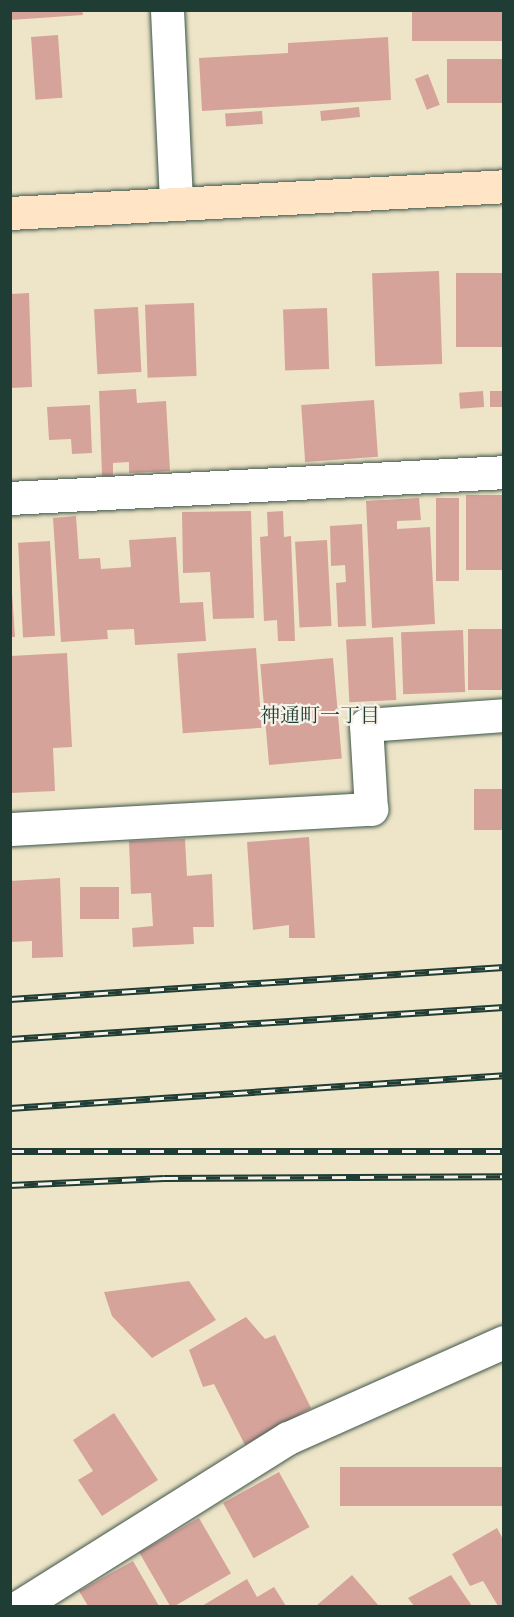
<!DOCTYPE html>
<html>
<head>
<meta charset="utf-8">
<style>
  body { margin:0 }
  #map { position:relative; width:514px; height:1617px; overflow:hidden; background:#eee5c8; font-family:"IM FELL Great Primer","Noto Serif JP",serif }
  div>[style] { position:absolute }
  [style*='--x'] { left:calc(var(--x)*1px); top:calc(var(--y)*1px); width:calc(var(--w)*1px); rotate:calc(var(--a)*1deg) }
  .building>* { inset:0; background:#d6a39b; transform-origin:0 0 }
  .roads { filter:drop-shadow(0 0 2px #3e564a) drop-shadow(0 0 2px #3e564a) }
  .street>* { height:33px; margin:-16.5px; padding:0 16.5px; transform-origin:16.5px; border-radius:16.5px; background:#fff }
  .secondary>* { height:33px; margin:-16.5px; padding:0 16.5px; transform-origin:16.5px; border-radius:16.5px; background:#ffe4c6 }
  .rail>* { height:7px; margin-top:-3.5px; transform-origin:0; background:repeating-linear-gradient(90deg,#f7f3e8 0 14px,#1f3d34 0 28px); box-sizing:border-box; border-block:2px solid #1f3d34 }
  span { translate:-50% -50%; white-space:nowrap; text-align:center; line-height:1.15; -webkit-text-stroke:4.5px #f7f3e8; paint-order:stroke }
  .neighbourhood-label { font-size:20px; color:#1f3d34 }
  .frame { position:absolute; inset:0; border:12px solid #1f3d34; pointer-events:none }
</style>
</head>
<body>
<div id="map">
  <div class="building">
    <i style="clip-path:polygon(10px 10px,82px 10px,83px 15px,10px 20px)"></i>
    <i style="left:504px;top:10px;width:31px;height:92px;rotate:90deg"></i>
    <i style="left:58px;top:35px;width:63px;height:27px;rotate:86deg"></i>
    <i style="clip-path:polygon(388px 37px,391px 100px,202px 111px,199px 58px,288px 53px,288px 43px)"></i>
    <i style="left:504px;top:59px;width:44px;height:57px;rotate:90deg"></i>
    <i style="left:428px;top:74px;width:33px;height:14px;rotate:69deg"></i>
    <i style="left:359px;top:107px;width:10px;height:39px;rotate:84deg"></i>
    <i style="left:262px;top:111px;width:13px;height:37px;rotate:86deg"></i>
    <i style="left:439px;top:271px;width:93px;height:67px;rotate:88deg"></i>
    <i style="left:504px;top:273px;width:74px;height:48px;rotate:90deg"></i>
    <i style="clip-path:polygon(29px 293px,32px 387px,10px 388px,10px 294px)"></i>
    <i style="left:194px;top:303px;width:73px;height:49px;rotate:88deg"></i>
    <i style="left:138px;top:307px;width:65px;height:44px;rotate:87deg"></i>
    <i style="left:327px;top:308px;width:61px;height:44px;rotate:88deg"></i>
    <i style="clip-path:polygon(136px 389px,137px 403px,166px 401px,170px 471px,129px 473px,129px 462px,113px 463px,113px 476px,102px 476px,99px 391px)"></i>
    <i style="left:483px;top:391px;width:16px;height:24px;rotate:86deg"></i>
    <i style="left:504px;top:391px;width:16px;height:14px;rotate:90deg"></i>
    <i style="left:374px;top:400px;width:57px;height:73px;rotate:86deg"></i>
    <i style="clip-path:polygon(90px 405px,92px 453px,72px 454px,71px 439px,49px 440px,47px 407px)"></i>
    <i style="left:504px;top:495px;width:75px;height:38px;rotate:90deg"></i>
    <i style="clip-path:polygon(419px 498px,421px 520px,397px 521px,397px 529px,430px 527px,435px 624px,372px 628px,366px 501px)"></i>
    <i style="left:436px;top:498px;width:23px;height:83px"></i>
    <i style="clip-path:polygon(251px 511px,254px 618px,213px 619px,210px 572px,183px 573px,182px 512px)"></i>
    <i style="clip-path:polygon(283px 511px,284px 537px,291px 536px,295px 641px,278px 641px,277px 620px,264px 621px,260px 537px,268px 536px,267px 512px)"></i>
    <i style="clip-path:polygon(76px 516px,79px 559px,100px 558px,101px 569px,131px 567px,129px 540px,176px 537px,180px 603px,203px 602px,206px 641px,135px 645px,134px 629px,107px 630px,108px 639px,61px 642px,53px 518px)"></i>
    <i style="clip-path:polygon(362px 524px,366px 626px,338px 627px,336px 583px,346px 582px,345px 565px,331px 566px,330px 526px)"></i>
    <i style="left:327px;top:540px;width:86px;height:32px;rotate:87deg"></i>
    <i style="left:50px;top:541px;width:95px;height:32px;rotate:87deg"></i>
    <i style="clip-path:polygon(10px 562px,15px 637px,10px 637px)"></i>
    <i style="left:504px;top:629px;width:61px;height:36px;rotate:90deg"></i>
    <i style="left:463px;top:630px;width:62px;height:62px;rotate:88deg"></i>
    <i style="left:393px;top:637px;width:63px;height:47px;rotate:87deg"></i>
    <i style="left:256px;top:648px;width:80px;height:79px;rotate:86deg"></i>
    <i style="clip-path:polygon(67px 653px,72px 747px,53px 748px,55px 791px,10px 793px,10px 656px)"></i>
    <i style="left:333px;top:658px;width:101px;height:73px;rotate:85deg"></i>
    <i style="left:504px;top:789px;width:41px;height:30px;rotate:90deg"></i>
    <i style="clip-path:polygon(309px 837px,315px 938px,289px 938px,289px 925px,253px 930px,247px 842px)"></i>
    <i style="clip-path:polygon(185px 839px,187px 876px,212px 874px,214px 927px,193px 927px,194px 944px,133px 947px,132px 928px,153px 926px,151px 893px,131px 894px,129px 841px)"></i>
    <i style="clip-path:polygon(60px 878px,63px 957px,32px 958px,32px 941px,10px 942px,10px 881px)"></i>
    <i style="left:80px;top:887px;width:39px;height:32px"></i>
    <i style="clip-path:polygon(189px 1281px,216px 1320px,152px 1358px,112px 1316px,104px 1292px)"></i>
    <i style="clip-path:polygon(246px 1317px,265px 1339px,275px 1335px,311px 1408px,245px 1445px,214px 1384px,203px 1387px,189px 1350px)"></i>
    <i style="clip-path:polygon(114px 1413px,158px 1480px,102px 1516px,78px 1480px,93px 1471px,73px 1440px)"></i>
    <i style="left:504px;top:1467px;width:39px;height:164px;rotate:90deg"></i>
    <i style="left:279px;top:1472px;width:63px;height:64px;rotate:61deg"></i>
    <i style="left:199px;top:1518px;width:64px;height:69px;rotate:60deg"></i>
    <i style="clip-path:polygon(497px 1528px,504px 1541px,504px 1606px,498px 1606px,483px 1581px,470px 1586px,452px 1554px)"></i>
    <i style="clip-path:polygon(133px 1561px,159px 1606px,88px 1606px,79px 1591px)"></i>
    <i style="clip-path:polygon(352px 1575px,379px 1606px,316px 1606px)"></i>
    <i style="clip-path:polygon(451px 1575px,472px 1606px,414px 1606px,408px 1598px)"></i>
    <i style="clip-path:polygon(247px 1579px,257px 1597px,274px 1587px,286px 1606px,202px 1606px)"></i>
  </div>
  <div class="roads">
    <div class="street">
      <i style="--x:167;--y:10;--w:194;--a:87.3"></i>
      <i style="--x:10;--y:498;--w:495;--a:-3"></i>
      <i style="--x:10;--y:829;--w:362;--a:-3.2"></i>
      <i style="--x:371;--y:809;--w:84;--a:-93.4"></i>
      <i style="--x:366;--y:725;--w:138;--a:-4.1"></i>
      <i style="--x:20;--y:1606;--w:316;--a:-32.1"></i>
      <i style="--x:288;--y:1438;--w:236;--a:-24"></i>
    </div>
    <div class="secondary">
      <i style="--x:10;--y:213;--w:495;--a:-3.1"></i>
    </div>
  </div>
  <div class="rail">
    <i style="--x:10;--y:999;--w:495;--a:-3.7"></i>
    <i style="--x:10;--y:1039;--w:495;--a:-3.7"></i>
    <i style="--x:10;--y:1108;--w:495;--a:-3.8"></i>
    <i style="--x:10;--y:1151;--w:494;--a:0"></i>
    <i style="--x:10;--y:1185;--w:154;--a:-2.6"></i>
    <i style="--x:164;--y:1178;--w:340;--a:-0.3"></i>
  </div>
  <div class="neighbourhood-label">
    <span style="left:320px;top:715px">神通町一丁目</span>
  </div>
  <div class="frame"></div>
</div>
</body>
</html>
